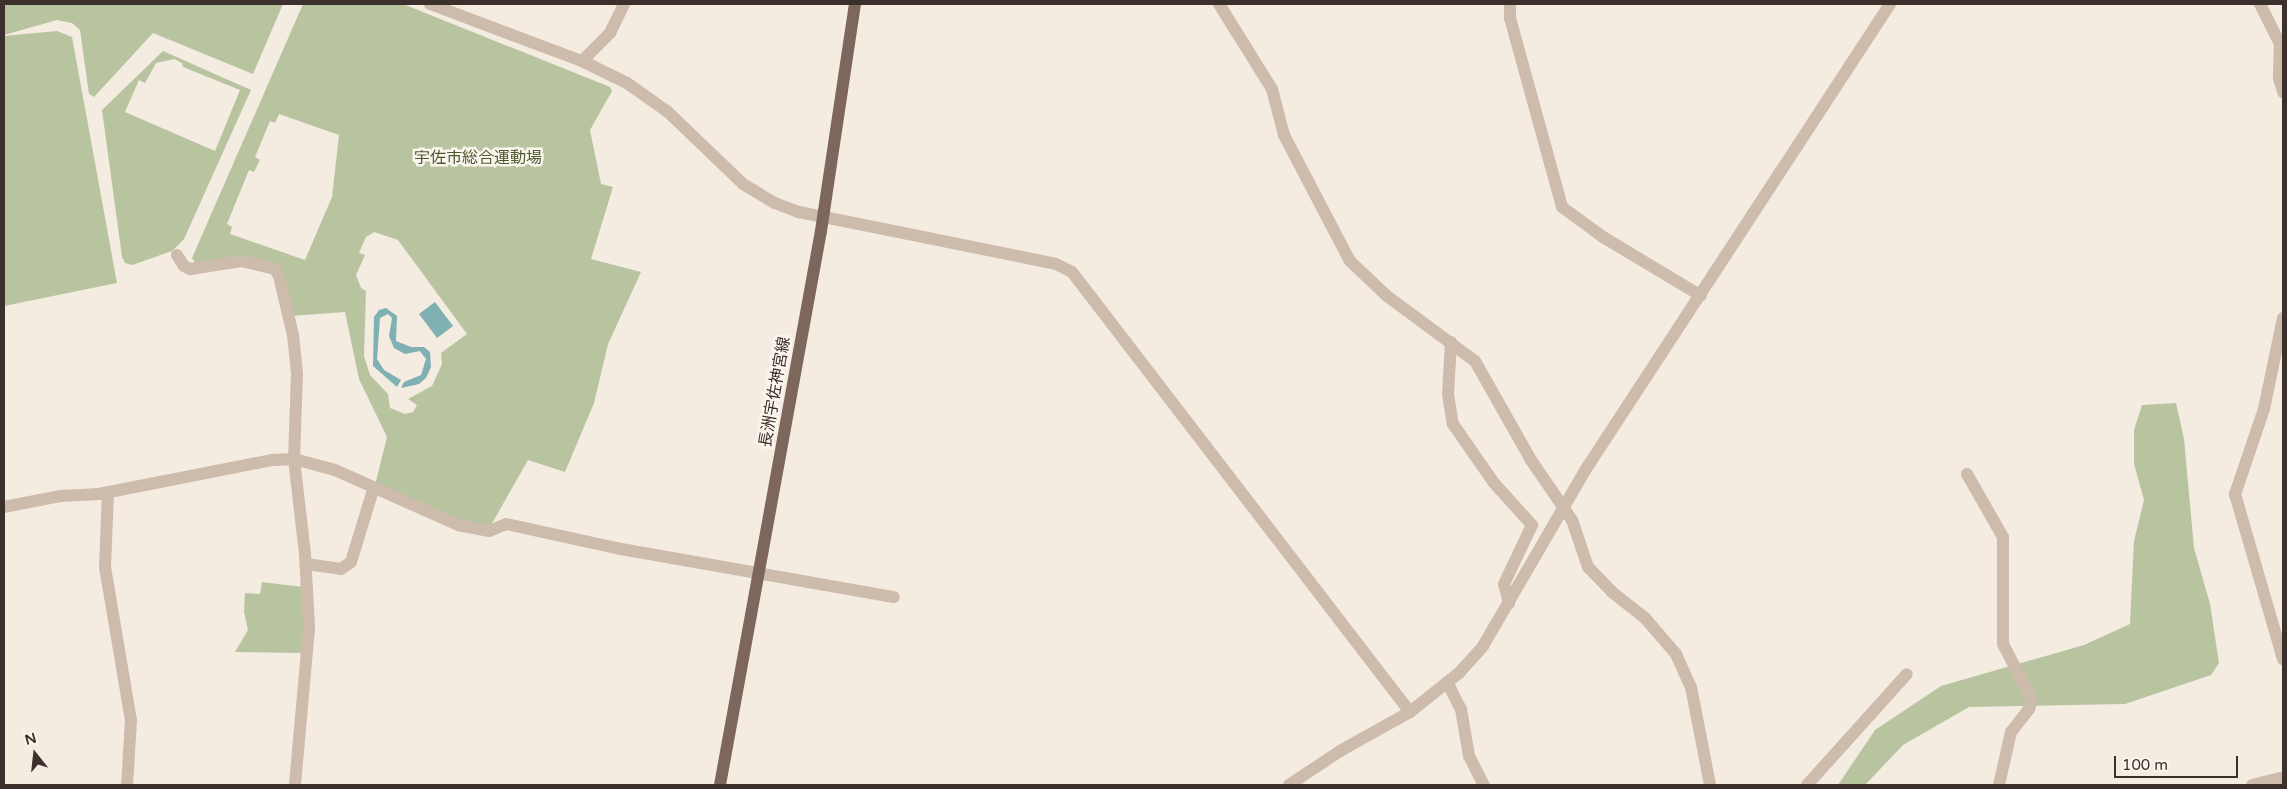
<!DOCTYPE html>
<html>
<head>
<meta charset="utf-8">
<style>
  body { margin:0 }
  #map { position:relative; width:2287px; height:789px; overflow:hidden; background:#f4ebe1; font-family:"Varela Round","Noto Sans JP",sans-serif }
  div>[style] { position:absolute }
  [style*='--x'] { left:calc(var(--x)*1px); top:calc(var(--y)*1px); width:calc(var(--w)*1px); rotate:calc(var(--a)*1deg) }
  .green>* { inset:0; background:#b8c4a0 }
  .water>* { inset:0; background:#7fb0b2; transform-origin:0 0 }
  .minor>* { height:12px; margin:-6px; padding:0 6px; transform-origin:6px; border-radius:6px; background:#cdbbac }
  .major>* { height:12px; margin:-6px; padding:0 6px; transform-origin:6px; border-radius:6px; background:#7d675c }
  span { translate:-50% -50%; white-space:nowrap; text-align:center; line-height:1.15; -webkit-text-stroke:5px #fbf5ee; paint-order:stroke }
  .park-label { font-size:16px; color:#4a5a2e }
  .street-label { font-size:16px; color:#3b302b }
  .frame { position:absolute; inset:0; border:5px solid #3b302b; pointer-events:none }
  .north { position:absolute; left:10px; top:729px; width:50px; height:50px; -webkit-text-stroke:4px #fbf5ee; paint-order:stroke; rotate:344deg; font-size:14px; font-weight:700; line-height:20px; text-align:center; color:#3b302b }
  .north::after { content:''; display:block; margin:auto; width:18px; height:22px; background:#3b302b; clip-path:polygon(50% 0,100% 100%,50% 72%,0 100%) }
  .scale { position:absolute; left:2114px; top:756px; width:124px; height:22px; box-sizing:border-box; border:2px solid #3b302b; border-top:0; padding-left:6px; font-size:15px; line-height:18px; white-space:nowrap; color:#3b302b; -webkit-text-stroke:4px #fbf5ee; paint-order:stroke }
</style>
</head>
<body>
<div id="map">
  <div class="green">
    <i style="clip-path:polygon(4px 4px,283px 4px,253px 74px,153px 33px,94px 97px,89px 94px,80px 30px,72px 23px,57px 20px,4px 35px)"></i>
    <i style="clip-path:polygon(evenodd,303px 4px,403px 4px,610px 87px,612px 91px,590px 130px,601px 184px,613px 187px,591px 259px,641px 272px,608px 344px,594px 403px,565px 472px,528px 460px,490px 527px,469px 526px,375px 485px,387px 437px,359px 379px,345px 312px,291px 316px,278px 269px,196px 264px,192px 258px,303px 4px,279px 114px,339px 135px,332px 197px,305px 260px,230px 234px,232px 227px,227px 224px,249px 170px,254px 172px,260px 160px,255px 157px,270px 121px,275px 123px,279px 114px,303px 4px,374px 232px,398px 240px,467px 334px,441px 353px,442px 364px,432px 386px,408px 399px,417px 405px,413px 412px,405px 414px,390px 408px,388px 394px,370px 375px,364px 356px,366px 291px,361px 288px,356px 275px,365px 255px,359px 253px,366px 237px,374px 232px)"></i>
    <i style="clip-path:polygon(57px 31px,72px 37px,117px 283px,4px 306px,4px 36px)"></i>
    <i style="clip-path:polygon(evenodd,163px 51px,251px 90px,184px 239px,172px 251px,132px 265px,125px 263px,122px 257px,102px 110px,163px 51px,174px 59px,182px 63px,183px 67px,240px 90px,215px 151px,125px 112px,139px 80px,145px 83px,156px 63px,174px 59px)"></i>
    <i style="clip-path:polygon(2176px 403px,2184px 439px,2194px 548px,2210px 604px,2219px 663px,2211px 675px,2125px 704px,1969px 707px,1903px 745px,1865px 785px,1838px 785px,1875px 730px,1941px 686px,2084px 645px,2130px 624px,2134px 541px,2144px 500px,2134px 464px,2134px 430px,2142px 405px)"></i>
    <i style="clip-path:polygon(262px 582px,303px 587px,305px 623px,302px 653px,235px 652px,248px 630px,244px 612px,245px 593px,260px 594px)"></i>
  </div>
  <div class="water">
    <i style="left:435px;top:302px;width:30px;height:20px;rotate:53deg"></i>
    <i style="clip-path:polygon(386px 308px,397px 316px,396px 341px,411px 347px,424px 347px,430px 352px,431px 367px,426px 378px,419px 384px,401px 388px,404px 382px,421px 375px,426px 359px,420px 351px,405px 354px,394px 348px,389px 336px,392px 318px,388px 314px,380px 318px,377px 359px,384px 370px,401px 380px,397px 387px,373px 366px,374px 317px,379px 310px)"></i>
  </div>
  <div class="minor">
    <i style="--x:430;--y:4;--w:162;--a:20.6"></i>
    <i style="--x:582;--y:61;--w:50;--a:26.1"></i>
    <i style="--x:627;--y:83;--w:50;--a:35.3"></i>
    <i style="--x:668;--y:112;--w:104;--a:43.8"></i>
    <i style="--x:743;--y:184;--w:37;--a:31"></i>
    <i style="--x:775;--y:203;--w:26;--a:21"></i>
    <i style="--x:799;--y:212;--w:262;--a:11.4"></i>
    <i style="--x:1056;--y:264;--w:18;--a:27"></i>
    <i style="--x:1072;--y:272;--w:555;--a:52.47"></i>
    <i style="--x:1219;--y:4;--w:100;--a:58.1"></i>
    <i style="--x:1272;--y:89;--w:48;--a:75.4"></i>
    <i style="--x:1284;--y:135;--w:142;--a:62.4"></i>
    <i style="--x:1350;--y:261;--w:51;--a:43.4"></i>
    <i style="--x:1387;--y:296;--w:109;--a:36.5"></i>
    <i style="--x:1475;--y:361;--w:114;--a:60.5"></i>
    <i style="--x:1531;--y:460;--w:73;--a:55.7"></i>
    <i style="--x:1572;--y:520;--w:50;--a:71.2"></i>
    <i style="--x:1588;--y:567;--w:35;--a:46"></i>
    <i style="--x:1612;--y:592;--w:42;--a:38.2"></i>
    <i style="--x:1645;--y:618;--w:48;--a:49.3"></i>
    <i style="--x:1676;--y:654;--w:36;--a:66"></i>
    <i style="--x:1691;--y:687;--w:100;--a:79"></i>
    <i style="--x:1510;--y:4;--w:14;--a:90"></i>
    <i style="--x:1510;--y:18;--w:196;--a:74.6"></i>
    <i style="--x:1562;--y:207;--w:51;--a:36.2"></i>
    <i style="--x:1603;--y:237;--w:114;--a:31"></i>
    <i style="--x:2260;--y:4;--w:45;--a:63.4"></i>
    <i style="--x:2280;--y:44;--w:34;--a:92"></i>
    <i style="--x:2279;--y:78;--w:15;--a:74"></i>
    <i style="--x:582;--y:61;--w:40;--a:-45"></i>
    <i style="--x:610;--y:33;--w:32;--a:-64"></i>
    <i style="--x:177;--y:255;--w:13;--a:58"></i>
    <i style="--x:184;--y:266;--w:7;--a:27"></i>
    <i style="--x:190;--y:269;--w:52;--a:-8.9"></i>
    <i style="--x:241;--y:261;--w:35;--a:13"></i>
    <i style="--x:275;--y:269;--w:8;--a:60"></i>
    <i style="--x:279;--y:276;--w:61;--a:76.7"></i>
    <i style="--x:293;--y:335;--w:39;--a:84"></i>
    <i style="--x:297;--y:374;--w:85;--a:92"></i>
    <i style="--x:294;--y:459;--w:96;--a:83.4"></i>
    <i style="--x:305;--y:554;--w:74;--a:86.9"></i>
    <i style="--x:309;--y:628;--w:158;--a:95.1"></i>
    <i style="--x:2283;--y:318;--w:93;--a:101.8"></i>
    <i style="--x:2264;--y:409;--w:90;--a:108.8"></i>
    <i style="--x:2235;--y:494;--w:172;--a:73.8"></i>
    <i style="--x:1451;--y:342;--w:52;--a:93.3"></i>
    <i style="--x:1448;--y:394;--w:30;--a:81"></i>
    <i style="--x:1453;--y:424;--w:72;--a:55.2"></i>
    <i style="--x:1494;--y:483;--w:57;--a:47.9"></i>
    <i style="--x:1532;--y:525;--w:65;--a:115.4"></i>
    <i style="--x:1504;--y:584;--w:20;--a:75"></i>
    <i style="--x:1967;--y:474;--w:73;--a:60.3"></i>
    <i style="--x:2003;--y:537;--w:107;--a:90"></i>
    <i style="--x:2003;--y:644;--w:63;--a:62.6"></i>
    <i style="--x:2032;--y:700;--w:9;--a:108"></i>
    <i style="--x:2029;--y:709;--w:29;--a:128"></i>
    <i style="--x:2011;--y:732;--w:54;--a:102.8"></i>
    <i style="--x:108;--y:492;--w:75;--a:92.3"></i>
    <i style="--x:105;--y:567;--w:155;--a:80.4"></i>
    <i style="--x:131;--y:720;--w:65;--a:93.5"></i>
    <i style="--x:4;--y:507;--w:57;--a:-11.1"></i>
    <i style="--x:60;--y:496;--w:39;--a:-3"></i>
    <i style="--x:99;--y:494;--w:177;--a:-11.1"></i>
    <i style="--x:273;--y:460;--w:21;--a:-3"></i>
    <i style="--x:294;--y:459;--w:42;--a:15"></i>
    <i style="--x:335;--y:470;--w:135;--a:24.1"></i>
    <i style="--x:458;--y:525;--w:32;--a:11"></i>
    <i style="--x:489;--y:531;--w:18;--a:-22"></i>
    <i style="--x:506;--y:524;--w:118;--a:12.3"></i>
    <i style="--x:621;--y:549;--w:277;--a:10"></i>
    <i style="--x:306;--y:564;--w:35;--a:8"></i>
    <i style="--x:341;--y:569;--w:12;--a:-35"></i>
    <i style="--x:351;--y:562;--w:78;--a:-73"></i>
    <i style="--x:1447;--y:682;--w:30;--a:63"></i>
    <i style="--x:1461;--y:709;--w:48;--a:80.3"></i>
    <i style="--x:1469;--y:756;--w:33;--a:63"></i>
    <i style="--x:1289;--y:785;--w:61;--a:-33.7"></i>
    <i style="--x:1340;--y:751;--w:80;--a:-29.1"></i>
    <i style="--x:1410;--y:712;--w:63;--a:-38.5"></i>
    <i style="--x:1459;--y:673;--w:36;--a:-48"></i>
    <i style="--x:1483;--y:646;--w:205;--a:-59.8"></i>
    <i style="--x:1586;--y:469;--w:556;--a:-56.82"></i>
    <i style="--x:1807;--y:785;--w:149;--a:-48"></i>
    <i style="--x:2252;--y:785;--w:32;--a:-14"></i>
  </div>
  <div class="major">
    <i style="--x:720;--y:785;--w:563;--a:-79.67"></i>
    <i style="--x:821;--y:231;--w:230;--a:-81.5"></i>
  </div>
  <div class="park-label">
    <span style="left:478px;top:158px">宇佐市総合運動場</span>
  </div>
  <div class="street-label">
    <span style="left:775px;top:392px;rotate:-80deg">長洲宇佐神宮線</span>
  </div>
  <div class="frame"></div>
  <div class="north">N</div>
  <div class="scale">100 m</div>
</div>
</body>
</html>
